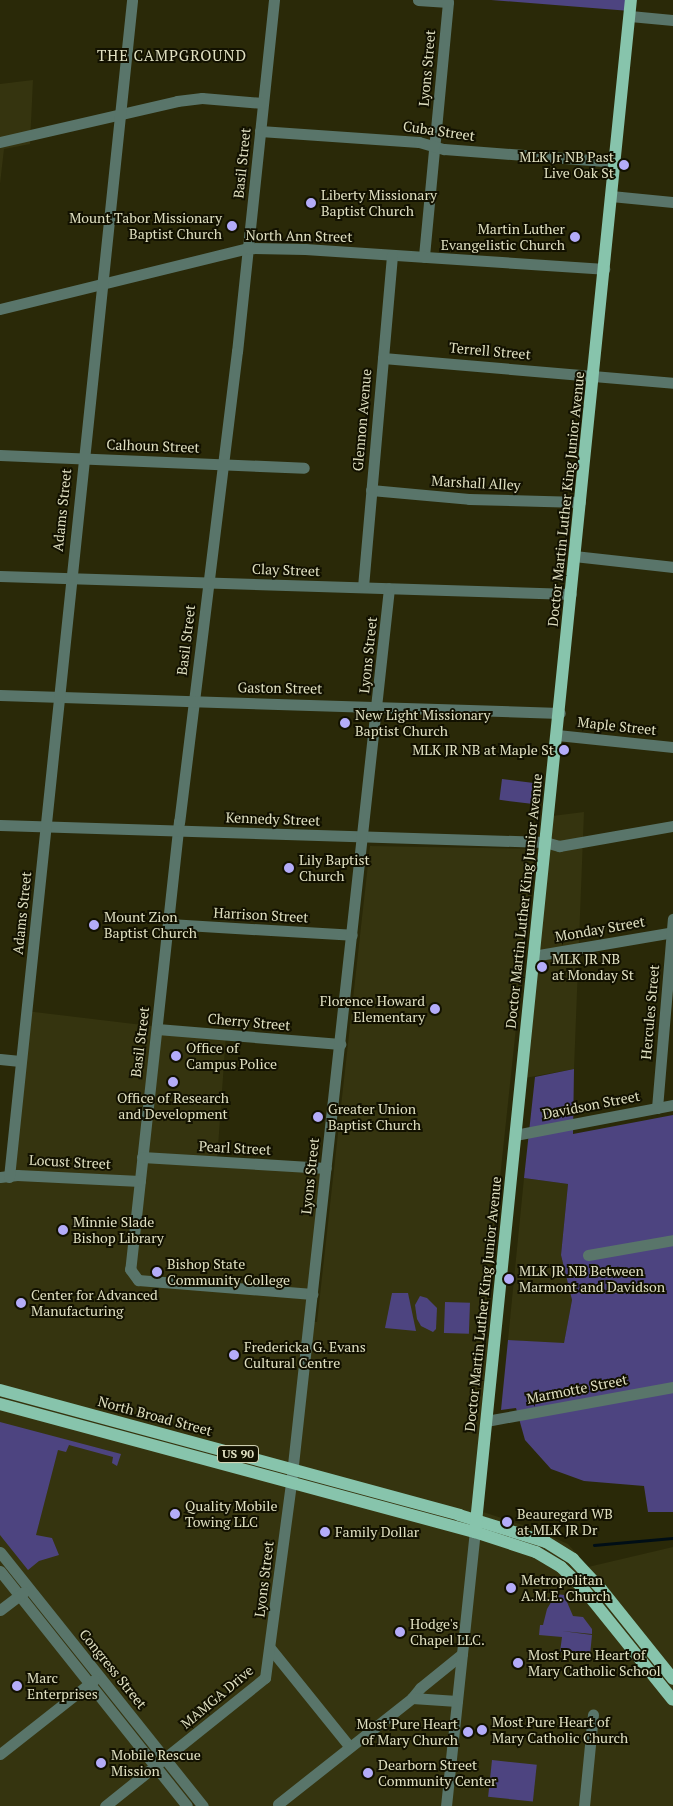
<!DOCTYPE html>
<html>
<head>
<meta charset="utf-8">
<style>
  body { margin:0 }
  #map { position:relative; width:673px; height:1806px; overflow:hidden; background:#2a2908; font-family:"PT Serif",serif }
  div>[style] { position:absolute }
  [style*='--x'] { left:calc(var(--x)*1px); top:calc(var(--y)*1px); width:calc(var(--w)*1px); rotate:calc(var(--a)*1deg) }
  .built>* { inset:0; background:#35340f }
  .green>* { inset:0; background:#4d4480; transform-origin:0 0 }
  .stream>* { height:2.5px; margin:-1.25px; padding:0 1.25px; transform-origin:1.25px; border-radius:1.25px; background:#000e16 }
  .minor>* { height:11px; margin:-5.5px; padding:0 5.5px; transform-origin:5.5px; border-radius:5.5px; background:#59756a }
  .major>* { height:12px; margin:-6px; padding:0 6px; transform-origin:6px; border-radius:6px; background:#87c4ac }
  .dots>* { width:14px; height:14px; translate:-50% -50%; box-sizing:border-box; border:2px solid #121100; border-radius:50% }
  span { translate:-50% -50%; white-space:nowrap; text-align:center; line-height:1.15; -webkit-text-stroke:4px #121100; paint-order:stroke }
  .shield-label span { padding:1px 4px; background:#121100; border:1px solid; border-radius:4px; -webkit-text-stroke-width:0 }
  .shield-label { font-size:12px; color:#e0e0c1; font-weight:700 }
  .street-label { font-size:14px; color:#e0e0c1 }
  .poi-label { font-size:14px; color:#e0e0c1 }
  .right { translate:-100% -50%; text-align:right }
  .left { translate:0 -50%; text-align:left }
  .neighbourhood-label { font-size:15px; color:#e0e0c1; letter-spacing:1px }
</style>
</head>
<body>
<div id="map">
  <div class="built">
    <i style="clip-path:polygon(33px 80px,30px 144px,4px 149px,0 184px,0 84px)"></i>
    <i style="clip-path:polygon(584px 812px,574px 1069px,525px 1078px,552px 816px)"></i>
    <i style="clip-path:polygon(370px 846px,535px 849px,483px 1338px,495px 1339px,477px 1510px,529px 1527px,568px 1544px,588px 1567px,673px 1547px,673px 1806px,195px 1806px,193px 1803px,189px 1806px,0 1806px,0 1177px,8px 1177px,26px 1011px,226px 1035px,217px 1161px,326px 1168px,310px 1322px,317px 1322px)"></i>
    <i style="clip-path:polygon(524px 1178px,568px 1184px,561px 1255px,572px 1300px,564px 1344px,508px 1340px)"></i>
  </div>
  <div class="green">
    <i style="clip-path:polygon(491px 0,631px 0,630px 11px)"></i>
    <i style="left:502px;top:779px;width:34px;height:21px;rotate:7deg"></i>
    <i style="clip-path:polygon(574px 1069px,573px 1134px,673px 1115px,673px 1512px,648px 1512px,644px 1486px,584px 1481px,551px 1469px,525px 1440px,516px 1408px,501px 1410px,508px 1340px,564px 1343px,572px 1300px,561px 1255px,568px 1184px,524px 1178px,535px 1077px)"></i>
    <i style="clip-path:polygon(392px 1293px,408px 1293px,416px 1331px,385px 1328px)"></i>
    <i style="clip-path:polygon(420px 1296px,427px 1298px,437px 1308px,436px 1329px,433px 1332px,421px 1326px,417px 1319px,415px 1305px)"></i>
    <i style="left:445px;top:1302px;width:25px;height:31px;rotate:2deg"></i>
    <i style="clip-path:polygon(0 1422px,121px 1454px,117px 1466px,112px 1463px,113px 1457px,69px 1445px,66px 1452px,58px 1450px,36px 1535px,52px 1538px,59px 1555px,39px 1561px,28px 1570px,0 1535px)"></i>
    <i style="clip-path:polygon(556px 1594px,564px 1595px,573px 1616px,583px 1617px,592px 1629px,592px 1634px,562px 1631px,592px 1635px,590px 1655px,560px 1652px,562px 1637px,539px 1635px,540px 1625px,543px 1625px,547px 1609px)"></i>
    <i style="left:492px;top:1760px;width:45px;height:37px;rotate:6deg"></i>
  </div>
  <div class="stream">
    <i style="--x:594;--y:1545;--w:79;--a:-5.1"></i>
  </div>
  <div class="minor">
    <i style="--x:274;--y:0;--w:353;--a:96"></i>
    <i style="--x:237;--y:351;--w:474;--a:97"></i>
    <i style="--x:179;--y:821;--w:451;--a:96.2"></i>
    <i style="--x:130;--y:1269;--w:14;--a:54"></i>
    <i style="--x:138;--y:1280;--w:175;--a:4.6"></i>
    <i style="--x:418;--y:0;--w:30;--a:4"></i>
    <i style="--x:448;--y:2;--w:256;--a:95.4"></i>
    <i style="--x:630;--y:16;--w:43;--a:5.3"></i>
    <i style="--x:260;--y:131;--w:159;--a:4"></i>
    <i style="--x:419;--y:142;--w:26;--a:16"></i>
    <i style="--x:444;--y:149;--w:171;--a:4.3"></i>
    <i style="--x:0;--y:142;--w:182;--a:-13"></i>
    <i style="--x:177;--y:101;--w:25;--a:-7"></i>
    <i style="--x:202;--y:98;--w:61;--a:4.7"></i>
    <i style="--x:611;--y:196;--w:62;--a:5.5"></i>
    <i style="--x:0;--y:309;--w:255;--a:-13.8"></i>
    <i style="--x:248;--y:248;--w:57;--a:1"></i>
    <i style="--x:305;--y:249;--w:300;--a:3.8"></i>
    <i style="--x:383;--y:358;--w:291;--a:4.9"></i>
    <i style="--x:0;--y:455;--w:304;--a:2.4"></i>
    <i style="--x:371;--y:490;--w:98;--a:5.2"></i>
    <i style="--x:469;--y:499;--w:111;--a:1.5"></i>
    <i style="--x:574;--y:556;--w:100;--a:6.3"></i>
    <i style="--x:0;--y:576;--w:571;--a:1.81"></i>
    <i style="--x:363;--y:587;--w:333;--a:-85"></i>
    <i style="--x:0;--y:695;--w:560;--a:1.84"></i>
    <i style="--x:557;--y:735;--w:117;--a:5.9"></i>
    <i style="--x:0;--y:825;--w:545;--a:1.79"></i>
    <i style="--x:545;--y:842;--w:15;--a:16"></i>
    <i style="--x:559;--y:846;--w:116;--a:-10"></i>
    <i style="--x:169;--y:924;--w:183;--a:3.4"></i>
    <i style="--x:533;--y:956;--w:142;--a:-9.7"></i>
    <i style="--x:157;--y:1029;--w:184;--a:4.7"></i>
    <i style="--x:0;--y:1059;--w:20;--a:6"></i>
    <i style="--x:657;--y:1108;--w:190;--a:-85.2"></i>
    <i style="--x:515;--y:1135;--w:161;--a:-10.8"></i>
    <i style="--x:142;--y:1157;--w:184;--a:3.4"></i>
    <i style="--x:0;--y:1177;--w:17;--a:-7"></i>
    <i style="--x:17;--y:1175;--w:123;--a:2.8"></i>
    <i style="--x:9;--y:1177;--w:1183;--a:-84.03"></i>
    <i style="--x:588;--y:1255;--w:86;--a:-10"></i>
    <i style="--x:486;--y:1421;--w:190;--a:-10.3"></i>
    <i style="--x:0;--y:1552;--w:325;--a:51.4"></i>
    <i style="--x:0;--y:1571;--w:300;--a:51.5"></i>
    <i style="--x:0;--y:1610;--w:30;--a:-37"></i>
    <i style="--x:270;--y:1648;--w:127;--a:51.1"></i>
    <i style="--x:412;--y:1698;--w:13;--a:-51"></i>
    <i style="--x:420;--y:1688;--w:54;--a:-39"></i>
    <i style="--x:0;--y:1754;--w:120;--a:-38.2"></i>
    <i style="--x:278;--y:1804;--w:171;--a:-38.3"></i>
    <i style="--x:412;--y:1698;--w:45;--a:3.8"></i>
    <i style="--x:105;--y:1806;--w:205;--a:-38.7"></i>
    <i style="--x:265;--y:1678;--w:197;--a:-82.4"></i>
    <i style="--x:291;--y:1483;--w:900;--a:-83.75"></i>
    <i style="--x:446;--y:1806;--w:276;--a:-84"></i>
    <i style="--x:584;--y:1806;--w:92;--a:-84.4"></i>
  </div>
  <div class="major">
    <i style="--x:0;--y:1390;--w:476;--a:15.2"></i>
    <i style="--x:459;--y:1515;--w:91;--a:17.2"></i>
    <i style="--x:546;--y:1542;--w:32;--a:32"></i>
    <i style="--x:573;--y:1559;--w:41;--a:47"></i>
    <i style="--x:601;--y:1589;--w:115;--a:51.3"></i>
    <i style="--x:0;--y:1404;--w:492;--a:15.1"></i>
    <i style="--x:475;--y:1532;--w:64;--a:18.2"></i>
    <i style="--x:536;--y:1552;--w:29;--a:31"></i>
    <i style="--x:561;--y:1567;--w:28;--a:44"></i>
    <i style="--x:581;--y:1586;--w:146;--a:51.1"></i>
    <i style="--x:475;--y:1532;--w:1540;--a:-84.19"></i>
  </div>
  <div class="dots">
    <i style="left:624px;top:165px;background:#b4acf9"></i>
    <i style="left:311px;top:203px;background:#b4acf9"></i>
    <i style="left:232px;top:226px;background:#b4acf9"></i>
    <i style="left:575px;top:237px;background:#b4acf9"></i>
    <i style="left:345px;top:723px;background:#b4acf9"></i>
    <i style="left:564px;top:750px;background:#b4acf9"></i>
    <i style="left:289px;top:868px;background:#b4acf9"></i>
    <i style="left:94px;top:925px;background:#b4acf9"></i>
    <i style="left:542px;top:967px;background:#b4acf9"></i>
    <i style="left:435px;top:1009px;background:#b4acf9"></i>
    <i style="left:176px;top:1056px;background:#b4acf9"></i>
    <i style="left:173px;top:1082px;background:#b4acf9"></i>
    <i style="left:318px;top:1117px;background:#b4acf9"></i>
    <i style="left:63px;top:1230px;background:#b4acf9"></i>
    <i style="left:157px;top:1272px;background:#b4acf9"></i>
    <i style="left:509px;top:1279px;background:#b4acf9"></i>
    <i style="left:21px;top:1303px;background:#b4acf9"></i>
    <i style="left:234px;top:1355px;background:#b4acf9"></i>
    <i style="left:175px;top:1514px;background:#b4acf9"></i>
    <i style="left:507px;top:1522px;background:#b4acf9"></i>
    <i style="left:325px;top:1532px;background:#b4acf9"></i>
    <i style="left:511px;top:1588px;background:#b4acf9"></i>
    <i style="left:400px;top:1632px;background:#b4acf9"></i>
    <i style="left:518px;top:1663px;background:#b4acf9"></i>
    <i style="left:17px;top:1686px;background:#b4acf9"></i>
    <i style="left:482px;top:1730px;background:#b4acf9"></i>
    <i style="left:468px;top:1732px;background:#b4acf9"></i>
    <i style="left:101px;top:1763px;background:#b4acf9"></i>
    <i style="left:368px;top:1773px;background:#b4acf9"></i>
  </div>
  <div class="shield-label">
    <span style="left:238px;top:1454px">US 90</span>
  </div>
  <div class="street-label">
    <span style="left:427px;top:68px;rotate:-85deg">Lyons Street</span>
    <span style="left:439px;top:131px;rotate:8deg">Cuba Street</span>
    <span style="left:242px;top:163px;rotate:-84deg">Basil Street</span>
    <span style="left:299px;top:236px;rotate:1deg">North Ann Street</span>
    <span style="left:490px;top:351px;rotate:5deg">Terrell Street</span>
    <span style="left:362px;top:420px;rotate:-85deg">Glennon Avenue</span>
    <span style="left:153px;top:446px;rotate:2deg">Calhoun Street</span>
    <span style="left:476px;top:483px;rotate:3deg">Marshall Alley</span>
    <span style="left:566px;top:499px;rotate:-84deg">Doctor Martin Luther King Junior Avenue</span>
    <span style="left:62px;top:510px;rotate:-84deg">Adams Street</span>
    <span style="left:286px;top:570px;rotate:2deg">Clay Street</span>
    <span style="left:186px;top:640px;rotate:-83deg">Basil Street</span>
    <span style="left:368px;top:655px;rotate:-84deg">Lyons Street</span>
    <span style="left:280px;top:688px;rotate:1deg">Gaston Street</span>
    <span style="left:617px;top:726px;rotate:6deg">Maple Street</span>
    <span style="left:273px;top:819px;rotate:2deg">Kennedy Street</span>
    <span style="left:524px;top:901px;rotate:-84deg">Doctor Martin Luther King Junior Avenue</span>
    <span style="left:22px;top:913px;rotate:-84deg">Adams Street</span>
    <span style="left:261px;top:915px;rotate:3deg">Harrison Street</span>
    <span style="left:600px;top:929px;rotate:-10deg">Monday Street</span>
    <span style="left:650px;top:1012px;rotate:-85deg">Hercules Street</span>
    <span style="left:249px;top:1022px;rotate:5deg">Cherry Street</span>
    <span style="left:140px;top:1042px;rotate:-83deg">Basil Street</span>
    <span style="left:591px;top:1105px;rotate:-11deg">Davidson Street</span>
    <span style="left:235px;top:1148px;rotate:3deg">Pearl Street</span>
    <span style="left:70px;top:1162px;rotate:3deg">Locust Street</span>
    <span style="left:310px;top:1176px;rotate:-84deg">Lyons Street</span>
    <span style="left:483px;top:1304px;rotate:-84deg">Doctor Martin Luther King Junior Avenue</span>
    <span style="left:577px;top:1389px;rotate:-11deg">Marmotte Street</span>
    <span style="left:155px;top:1416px;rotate:15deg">North Broad Street</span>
    <span style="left:264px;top:1579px;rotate:-83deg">Lyons Street</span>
    <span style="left:113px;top:1669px;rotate:51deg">Congress Street</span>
    <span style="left:217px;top:1697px;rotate:-40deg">MAMGA Drive</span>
  </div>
  <div class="poi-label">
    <span class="right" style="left:614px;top:165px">MLK Jr NB Past<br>Live Oak St</span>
    <span class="left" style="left:321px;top:203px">Liberty Missionary<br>Baptist Church</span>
    <span class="right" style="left:222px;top:226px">Mount Tabor Missionary<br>Baptist Church</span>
    <span class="right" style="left:565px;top:237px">Martin Luther<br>Evangelistic Church</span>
    <span class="left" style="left:355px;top:723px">New Light Missionary<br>Baptist Church</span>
    <span class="right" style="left:554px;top:750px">MLK JR NB at Maple St</span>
    <span class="left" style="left:299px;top:868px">Lily Baptist<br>Church</span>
    <span class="left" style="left:104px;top:925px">Mount Zion<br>Baptist Church</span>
    <span class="left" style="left:552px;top:967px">MLK JR NB<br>at Monday St</span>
    <span class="right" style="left:425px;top:1009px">Florence Howard<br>Elementary</span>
    <span class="left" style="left:186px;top:1056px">Office of<br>Campus Police</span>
    <span style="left:173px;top:1106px">Office of Research<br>and Development</span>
    <span class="left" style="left:328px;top:1117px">Greater Union<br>Baptist Church</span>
    <span class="left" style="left:73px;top:1230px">Minnie Slade<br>Bishop Library</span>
    <span class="left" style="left:167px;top:1272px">Bishop State<br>Community College</span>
    <span class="left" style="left:519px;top:1279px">MLK JR NB Between<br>Marmont and Davidson</span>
    <span class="left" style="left:31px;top:1303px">Center for Advanced<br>Manufacturing</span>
    <span class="left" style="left:244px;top:1355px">Fredericka G. Evans<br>Cultural Centre</span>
    <span class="left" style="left:185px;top:1514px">Quality Mobile<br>Towing LLC</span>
    <span class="left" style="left:517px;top:1522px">Beauregard WB<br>at MLK JR Dr</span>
    <span class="left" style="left:335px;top:1532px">Family Dollar</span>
    <span class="left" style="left:521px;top:1588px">Metropolitan<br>A.M.E. Church</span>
    <span class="left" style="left:410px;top:1632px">Hodge's<br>Chapel LLC.</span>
    <span class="left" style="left:528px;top:1663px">Most Pure Heart of<br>Mary Catholic School</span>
    <span class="left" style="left:27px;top:1686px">Marc<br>Enterprises</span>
    <span class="left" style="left:492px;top:1730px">Most Pure Heart of<br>Mary Catholic Church</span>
    <span class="right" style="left:458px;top:1732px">Most Pure Heart<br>of Mary Church</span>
    <span class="left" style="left:111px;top:1763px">Mobile Rescue<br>Mission</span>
    <span class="left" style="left:378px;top:1773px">Dearborn Street<br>Community Center</span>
  </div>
  <div class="neighbourhood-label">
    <span style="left:172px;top:56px">THE CAMPGROUND</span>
  </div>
</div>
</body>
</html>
